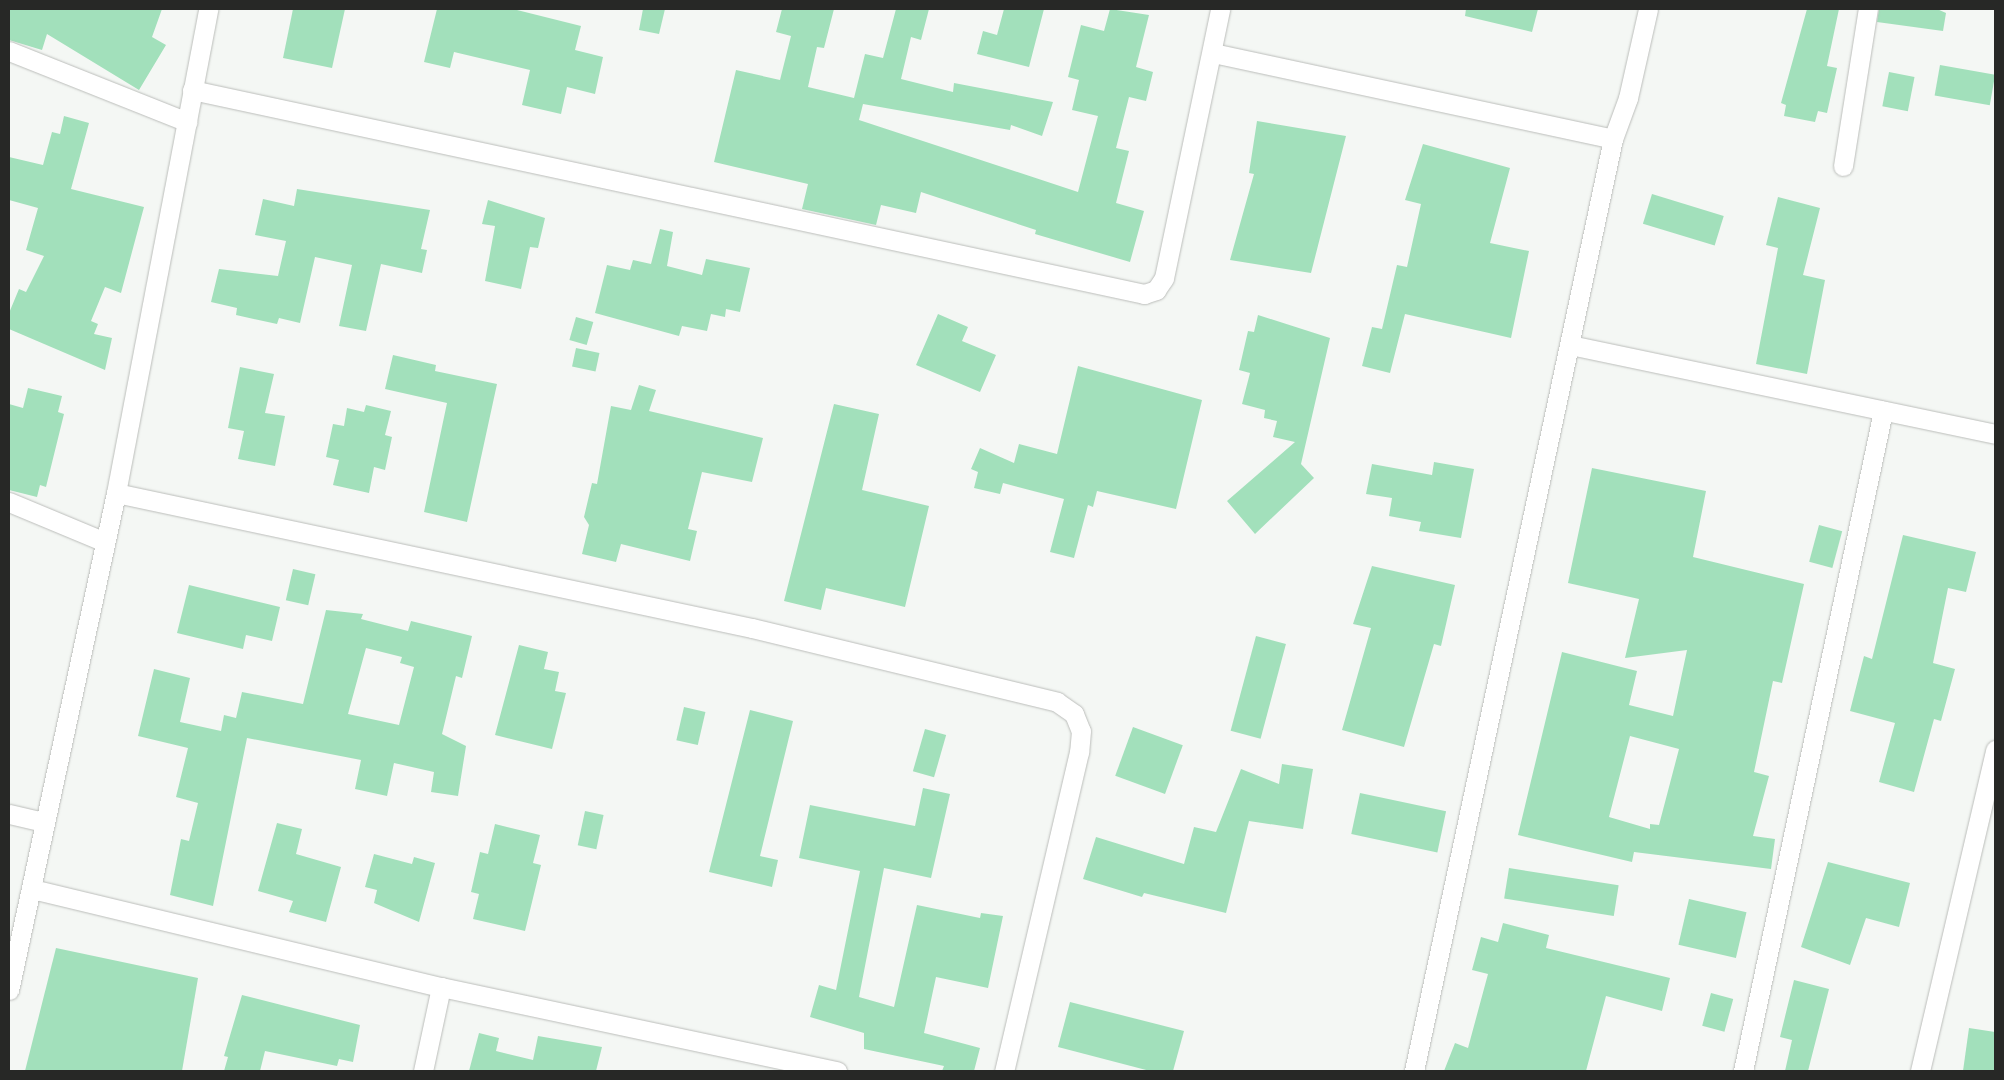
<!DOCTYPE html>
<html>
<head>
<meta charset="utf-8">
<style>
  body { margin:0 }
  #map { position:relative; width:2004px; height:1080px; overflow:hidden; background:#f4f7f4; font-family:Mulish,sans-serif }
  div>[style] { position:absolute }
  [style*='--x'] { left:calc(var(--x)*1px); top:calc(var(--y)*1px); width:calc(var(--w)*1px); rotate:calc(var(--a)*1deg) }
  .building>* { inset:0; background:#a2e0bb; transform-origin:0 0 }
  .roads { filter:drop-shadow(0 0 1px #bbbdba) drop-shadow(0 0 1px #bbbdba) }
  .minor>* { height:19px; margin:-9.5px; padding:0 9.5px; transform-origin:9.5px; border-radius:9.5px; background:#fff }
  span { translate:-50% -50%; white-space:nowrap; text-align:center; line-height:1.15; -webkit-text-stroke:4px #fff; paint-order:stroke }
  .frame { position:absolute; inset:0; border:10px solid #272826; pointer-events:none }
</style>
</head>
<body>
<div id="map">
  <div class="building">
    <i style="clip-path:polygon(9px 9px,162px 9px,152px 37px,166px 45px,139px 90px,47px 34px,42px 50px,9px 40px)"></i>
    <i style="clip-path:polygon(293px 9px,345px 9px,332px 68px,283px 58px)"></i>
    <i style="clip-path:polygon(437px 9px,513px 9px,581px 26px,575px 50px,603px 57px,595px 94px,567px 87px,561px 114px,522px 105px,530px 70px,454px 52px,450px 68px,424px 62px)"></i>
    <i style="clip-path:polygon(643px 9px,665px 9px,659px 34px,639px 30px)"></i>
    <i style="clip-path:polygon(782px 9px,834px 9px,824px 48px,817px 47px,808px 87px,854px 98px,865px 54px,883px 58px,896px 9px,929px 9px,921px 40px,911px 37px,901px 79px,953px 92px,954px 83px,1053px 102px,1042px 136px,1011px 125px,1010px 130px,863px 104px,859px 120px,1078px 192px,1098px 116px,1072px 110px,1079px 80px,1068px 77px,1081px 25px,1104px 31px,1110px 9px,1149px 15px,1136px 67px,1153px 72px,1146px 101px,1129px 97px,1116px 148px,1129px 151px,1116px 203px,1144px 211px,1130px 262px,1035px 234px,1036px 230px,921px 192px,916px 213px,881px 205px,876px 225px,802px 209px,808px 184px,714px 162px,736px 70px,780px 80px,791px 36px,776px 32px)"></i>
    <i style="clip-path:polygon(1004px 9px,1044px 9px,1029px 67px,977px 54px,983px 31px,997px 35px)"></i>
    <i style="clip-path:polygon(1466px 9px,1538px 9px,1532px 32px,1465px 16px)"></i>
    <i style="clip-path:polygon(1807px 9px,1839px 9px,1827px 66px,1837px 68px,1827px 113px,1818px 111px,1815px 122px,1784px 116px,1786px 105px,1781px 103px)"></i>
    <i style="clip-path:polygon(1879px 9px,1937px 9px,1946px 13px,1943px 31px,1877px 22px)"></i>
    <i style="left:1940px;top:65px;width:56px;height:31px;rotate:10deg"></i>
    <i style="left:1889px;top:72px;width:26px;height:35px;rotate:11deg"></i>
    <i style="clip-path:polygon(64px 116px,89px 123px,71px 189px,144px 207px,121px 293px,105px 287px,91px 321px,98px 324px,94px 334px,112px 338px,105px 370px,9px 329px,9px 313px,19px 289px,26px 292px,44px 256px,26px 250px,38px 208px,9px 200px,9px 157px,43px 165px,52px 132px,60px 134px)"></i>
    <i style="clip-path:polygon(1257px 121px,1346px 136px,1311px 273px,1230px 260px,1254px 174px,1249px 173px)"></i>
    <i style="clip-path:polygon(1423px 144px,1510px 168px,1490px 243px,1529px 251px,1511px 338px,1405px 314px,1390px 373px,1362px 366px,1372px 327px,1382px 329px,1397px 265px,1407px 267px,1421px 204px,1405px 200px)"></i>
    <i style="clip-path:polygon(297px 189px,430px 210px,421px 249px,427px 250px,422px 273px,381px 264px,366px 331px,339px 326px,352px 265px,315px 257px,300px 323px,279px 318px,277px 324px,236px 315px,237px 308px,211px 302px,219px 269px,278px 276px,286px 241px,255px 235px,263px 199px,294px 206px)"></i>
    <i style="left:1652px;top:194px;width:75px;height:31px;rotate:17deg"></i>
    <i style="clip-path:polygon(1778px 197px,1820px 208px,1803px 275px,1825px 280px,1807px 374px,1756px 364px,1778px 248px,1766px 245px)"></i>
    <i style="clip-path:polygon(488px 200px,545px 218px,538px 248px,530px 247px,521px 289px,485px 281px,495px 226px,482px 224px)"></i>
    <i style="clip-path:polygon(660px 229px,673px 232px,667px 266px,702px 275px,706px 259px,750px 268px,740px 312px,726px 309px,725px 317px,711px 314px,707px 331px,682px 326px,679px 336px,595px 313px,607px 265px,630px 270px,633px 260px,651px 264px)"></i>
    <i style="clip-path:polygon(938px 314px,968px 327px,962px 341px,996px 355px,980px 392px,916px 365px)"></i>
    <i style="clip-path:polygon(1258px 315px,1330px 338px,1301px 464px,1314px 478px,1255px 534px,1227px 501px,1295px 442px,1273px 437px,1277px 421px,1264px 418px,1265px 410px,1242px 404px,1250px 373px,1239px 370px,1248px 331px,1254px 332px)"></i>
    <i style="left:576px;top:317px;width:18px;height:24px;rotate:16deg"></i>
    <i style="left:576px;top:348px;width:24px;height:19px;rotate:12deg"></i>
    <i style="clip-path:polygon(393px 355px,436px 365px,435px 371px,497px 384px,467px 522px,424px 512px,447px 403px,385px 389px)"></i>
    <i style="clip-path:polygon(1078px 366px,1202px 400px,1176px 509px,1097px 491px,1093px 507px,1088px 505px,1074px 558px,1050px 552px,1064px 499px,1003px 483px,1000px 494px,974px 488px,978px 472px,971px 469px,980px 448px,1014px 463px,1019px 444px,1057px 454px)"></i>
    <i style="clip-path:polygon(240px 367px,274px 374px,265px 413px,285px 416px,275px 466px,238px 459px,244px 431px,228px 428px)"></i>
    <i style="clip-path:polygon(639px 385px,656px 390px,649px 411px,763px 438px,752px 482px,702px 472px,688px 529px,697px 531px,690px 561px,621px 544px,616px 562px,582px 554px,589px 525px,584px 517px,592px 483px,597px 484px,611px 406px,631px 410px)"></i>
    <i style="clip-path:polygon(28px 388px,62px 396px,58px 412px,64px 414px,46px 487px,40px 485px,37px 497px,9px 490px,9px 404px,23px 408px)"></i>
    <i style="clip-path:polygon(834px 404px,879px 414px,862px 490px,929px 506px,905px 607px,826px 588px,821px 610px,784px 601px)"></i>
    <i style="clip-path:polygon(366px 405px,391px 411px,385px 435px,392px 437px,385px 470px,374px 467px,369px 493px,333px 485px,339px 460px,326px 457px,333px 424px,344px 426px,347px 408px,364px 412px)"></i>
    <i style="clip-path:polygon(1434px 462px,1474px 469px,1461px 538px,1419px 531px,1421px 522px,1389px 516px,1392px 498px,1366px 494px,1372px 464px,1432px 475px)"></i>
    <i style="clip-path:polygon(evenodd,1592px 468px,1706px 491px,1693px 557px,1804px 584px,1782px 683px,1773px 681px,1754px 772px,1769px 776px,1753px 836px,1775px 839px,1771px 869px,1634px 852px,1632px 862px,1518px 835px,1562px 652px,1637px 671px,1629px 705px,1673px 716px,1687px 650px,1625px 658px,1639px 599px,1568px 583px,1592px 468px,1630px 736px,1679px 749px,1659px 825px,1650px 824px,1650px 829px,1609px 817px,1630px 736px)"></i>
    <i style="left:1819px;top:525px;width:24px;height:38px;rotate:15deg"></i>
    <i style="clip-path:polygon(1903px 535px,1976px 552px,1966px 592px,1948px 588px,1933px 663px,1955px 669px,1941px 721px,1934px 719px,1914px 792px,1879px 782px,1895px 723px,1850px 711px,1864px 656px,1872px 659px)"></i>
    <i style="clip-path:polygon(1372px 566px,1455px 585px,1441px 646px,1434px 644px,1404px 747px,1342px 730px,1371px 628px,1353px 624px)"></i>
    <i style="left:293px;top:569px;width:23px;height:32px;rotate:13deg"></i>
    <i style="clip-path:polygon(189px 585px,280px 607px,272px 641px,246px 635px,243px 649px,177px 633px)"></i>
    <i style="clip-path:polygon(evenodd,326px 610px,363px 614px,361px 619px,408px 631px,411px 621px,472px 636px,462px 678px,456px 676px,442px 734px,466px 746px,458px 796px,431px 792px,434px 772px,394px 763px,387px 796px,355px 789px,361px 760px,247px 738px,213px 906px,170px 895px,181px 839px,189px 841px,198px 803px,176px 797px,188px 748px,138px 736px,154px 669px,190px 678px,180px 722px,221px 731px,224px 715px,236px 718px,242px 692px,303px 704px,326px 610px,366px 648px,402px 657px,400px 663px,414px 667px,399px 725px,348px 714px,366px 648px)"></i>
    <i style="left:1256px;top:636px;width:31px;height:98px;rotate:15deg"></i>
    <i style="clip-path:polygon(519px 645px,548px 652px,544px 669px,559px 672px,555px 691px,566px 693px,552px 749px,495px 735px)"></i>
    <i style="left:684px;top:707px;width:22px;height:34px;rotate:13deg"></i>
    <i style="clip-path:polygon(750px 710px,793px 721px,760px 856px,778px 860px,772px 887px,709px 872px)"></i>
    <i style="left:1133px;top:727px;width:53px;height:52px;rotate:20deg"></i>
    <i style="left:925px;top:729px;width:22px;height:44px;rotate:16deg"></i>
    <i style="clip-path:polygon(1282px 764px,1313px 769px,1303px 829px,1249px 821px,1226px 913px,1144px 893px,1142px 897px,1083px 879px,1096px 837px,1184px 864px,1194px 827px,1216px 832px,1241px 769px,1279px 784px)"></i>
    <i style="clip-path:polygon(923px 788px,950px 794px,931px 878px,884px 868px,859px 997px,894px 1007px,917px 905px,980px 918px,981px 913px,1003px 916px,988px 988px,936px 977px,924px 1033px,980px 1048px,974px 1071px,942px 1071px,944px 1066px,864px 1049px,864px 1033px,810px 1017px,819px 985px,836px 990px,860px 871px,799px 858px,810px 805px,915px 826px)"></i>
    <i style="left:1360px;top:793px;width:88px;height:42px;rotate:12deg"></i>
    <i style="left:585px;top:811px;width:19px;height:35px;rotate:12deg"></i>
    <i style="clip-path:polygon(277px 823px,302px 829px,296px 854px,341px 867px,326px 922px,289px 912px,293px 901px,258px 891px)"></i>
    <i style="clip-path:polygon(495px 824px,540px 835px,533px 863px,541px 865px,525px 931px,473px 919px,479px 894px,471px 892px,480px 852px,488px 854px)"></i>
    <i style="clip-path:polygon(374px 854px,412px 864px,414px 857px,435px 863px,419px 922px,374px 903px,377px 890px,365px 887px)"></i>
    <i style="clip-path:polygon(1828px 862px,1910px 883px,1899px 927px,1866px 918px,1850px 965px,1801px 947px)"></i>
    <i style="left:1509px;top:868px;width:111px;height:31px;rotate:9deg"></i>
    <i style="left:1689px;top:899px;width:59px;height:47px;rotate:13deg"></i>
    <i style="clip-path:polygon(1503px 923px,1549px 935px,1546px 948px,1670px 978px,1662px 1011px,1606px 996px,1586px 1071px,1444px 1071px,1455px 1043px,1468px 1048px,1488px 974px,1472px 970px,1481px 937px,1498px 942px)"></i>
    <i style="clip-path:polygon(56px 948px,198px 978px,182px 1071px,25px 1071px)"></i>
    <i style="clip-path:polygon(1794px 980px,1829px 989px,1808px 1071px,1785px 1071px,1792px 1040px,1780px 1037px)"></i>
    <i style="left:1711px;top:993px;width:23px;height:34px;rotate:15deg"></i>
    <i style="clip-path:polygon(242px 995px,360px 1025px,353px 1062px,339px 1059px,337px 1066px,265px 1051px,260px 1071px,224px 1071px,228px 1057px,224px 1056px)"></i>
    <i style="clip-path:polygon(1070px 1002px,1184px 1031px,1173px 1071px,1150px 1071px,1058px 1047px)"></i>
    <i style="clip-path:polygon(1969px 1028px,1995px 1032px,1995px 1071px,1963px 1071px)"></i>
    <i style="clip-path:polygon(479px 1033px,499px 1038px,496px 1051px,533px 1060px,538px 1036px,602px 1047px,596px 1071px,469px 1071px)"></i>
  </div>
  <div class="roads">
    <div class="minor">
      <i style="--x:9;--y:51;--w:192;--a:21.7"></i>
      <i style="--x:1213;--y:53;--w:409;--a:12.1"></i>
      <i style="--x:192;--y:90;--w:974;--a:12.09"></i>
      <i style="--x:1144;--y:294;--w:13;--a:-18"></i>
      <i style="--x:1156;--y:290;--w:14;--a:-56"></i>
      <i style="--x:1164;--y:278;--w:275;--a:-78.2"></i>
      <i style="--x:1843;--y:166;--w:159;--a:-81"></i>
      <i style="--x:1570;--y:345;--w:434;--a:11.8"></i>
      <i style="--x:116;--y:493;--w:650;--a:11.98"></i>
      <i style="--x:752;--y:628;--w:314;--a:13.6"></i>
      <i style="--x:1057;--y:702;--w:21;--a:35"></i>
      <i style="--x:1074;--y:714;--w:18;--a:68"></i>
      <i style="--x:1081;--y:731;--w:21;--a:95"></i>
      <i style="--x:1079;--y:752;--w:328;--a:103.2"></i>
      <i style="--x:9;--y:502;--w:104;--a:22.6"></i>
      <i style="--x:9;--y:814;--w:36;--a:13"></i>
      <i style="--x:32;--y:889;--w:421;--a:13.5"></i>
      <i style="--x:441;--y:987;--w:405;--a:12"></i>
      <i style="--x:9;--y:990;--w:508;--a:-77.85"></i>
      <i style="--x:116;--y:493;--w:493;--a:-79.2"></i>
      <i style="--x:423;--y:1071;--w:86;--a:-77.9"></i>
      <i style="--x:1414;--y:1071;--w:953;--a:-77.95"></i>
      <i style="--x:1613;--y:139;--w:44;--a:-69.9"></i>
      <i style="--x:1628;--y:98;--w:91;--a:-77.3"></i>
      <i style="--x:1743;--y:1071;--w:675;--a:-78.02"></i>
      <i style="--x:1920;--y:1071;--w:330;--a:-76.8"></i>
    </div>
  </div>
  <div class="frame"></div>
</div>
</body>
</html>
